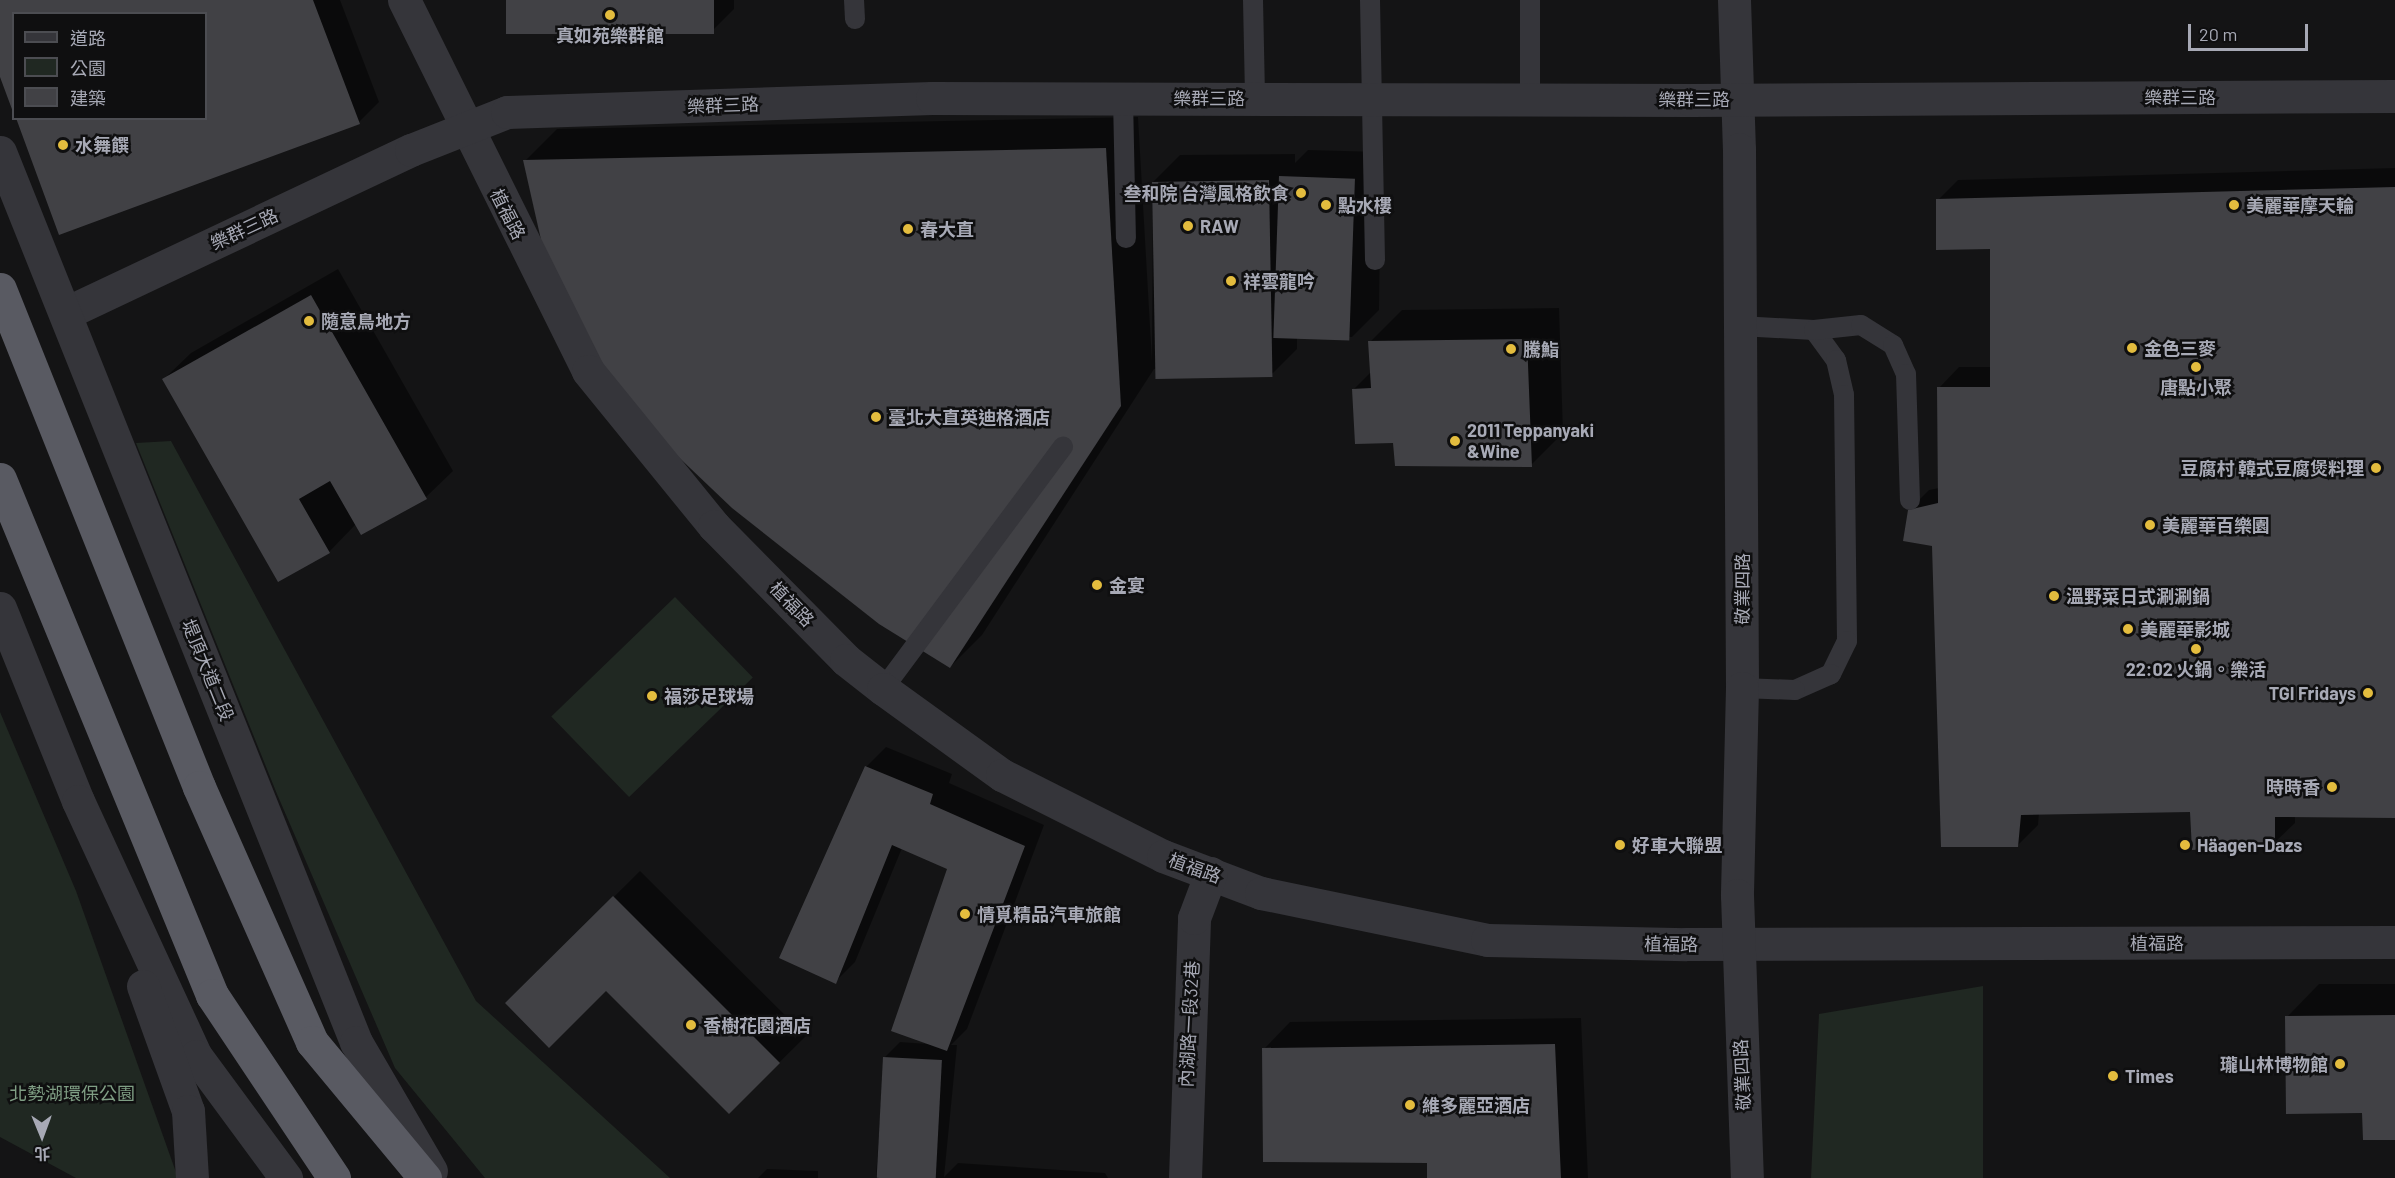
<!DOCTYPE html>
<html>
<head>
<meta charset="utf-8">
<style>
  body { margin:0 }
  #map { position:relative; width:2395px; height:1178px; overflow:hidden; background:#141415; font-family:Barlow,"Noto Sans TC",sans-serif }
  div>[style] { position:absolute }
  [style*='--x'] { left:calc(var(--x)*1px); top:calc(var(--y)*1px); width:calc(var(--w)*1px); rotate:calc(var(--a)*1deg) }
  .green>* { inset:0; background:#202822; transform-origin:0 0 }
  .shadow>* { inset:0; background:#0007 }
  .building>* { inset:0; background:#414145; transform-origin:0 0 }
  .service>* { height:20px; margin:-10px; padding:0 10px; transform-origin:10px; border-radius:10px; background:#35353a }
  .minor>* { height:33px; margin:-16.5px; padding:0 16.5px; transform-origin:16.5px; border-radius:16.5px; background:#35353a }
  .tertiary>* { height:33px; margin:-16.5px; padding:0 16.5px; transform-origin:16.5px; border-radius:16.5px; background:#35353a }
  .trunk>* { height:33px; margin:-16.5px; padding:0 16.5px; transform-origin:16.5px; border-radius:16.5px; background:#595a62 }
  .dots>* { width:16px; height:16px; translate:-50% -50%; box-sizing:border-box; border:3px solid #0f0f10; border-radius:50% }
  span { translate:-50% -50%; white-space:nowrap; text-align:center; line-height:1.15; -webkit-text-stroke:5px #0f0f10; paint-order:stroke }
  .poi-label { font-size:18px; color:#a7a9b5; font-weight:700 }
  .left { translate:0 -50%; text-align:left }
  .right { translate:-100% -50%; text-align:right }
  .street-label { font-size:18px; color:#a7a9b5 }
  .park-label { font-size:18px; color:#7f9e84 }
  .legend { position:absolute; left:12px; top:12px; width:195px; height:108px; box-sizing:border-box; background:#0f0f10; border:2px solid #4c4d52; margin:0; padding:8px 10px; list-style:none; font-size:18px; color:#a7a9b5 }
  .legend li { display:flex; align-items:center; gap:12px; height:30px }
  .legend b { width:30px; border:2px solid #4c4d52 }
  .north { position:absolute; left:12px; top:1106px; width:60px; height:60px; -webkit-text-stroke:4px #0f0f10; paint-order:stroke; rotate:179deg; font-size:16px; font-weight:700; line-height:24px; text-align:center; color:#a7a9b5 }
  .north::after { content:''; display:block; margin:auto; width:21px; height:27px; background:#a7a9b5; clip-path:polygon(50% 0,100% 100%,50% 72%,0 100%) }
  .scale { position:absolute; left:2188px; top:24px; width:120px; height:27px; box-sizing:border-box; border:3px solid #a7a9b5; border-top:0; padding-left:8px; font-size:18px; line-height:21px; white-space:nowrap; color:#a7a9b5; -webkit-text-stroke:4px #0f0f10; paint-order:stroke }
</style>
</head>
<body>
<div id="map">
  <div class="green">
    <i style="clip-path:polygon(171px 441px,476px 1001px,670px 1178px,485px 1178px,395px 1068px,277px 794px,136px 443px)"></i>
    <i style="left:675px;top:597px;width:112px;height:172px;rotate:46deg"></i>
    <i style="clip-path:polygon(0 712px,76px 891px,178px 1178px,76px 1178px,0 1137px)"></i>
    <i style="clip-path:polygon(1983px 986px,1983px 1178px,1811px 1178px,1819px 1014px)"></i>
  </div>
  <div class="shadow">
    <i style="clip-path:polygon(0 0,340px 0,379px 102px,359px 122px,206px 118px,206px 14px,14px 14px,14px 109px,0 73px)"></i>
    <i style="clip-path:polygon(508px 0,734px 0,734px 9px,714px 29px)"></i>
    <i style="clip-path:polygon(1138px 117px,1152px 361px,1153px 182px,1180px 155px,1295px 154px,1295px 163px,1308px 150px,1381px 152px,1379px 310px,1352px 337px,1297px 336px,1297px 349px,1270px 376px,1154px 369px,982px 635px,950px 667px,525px 161px,557px 129px)"></i>
    <i style="clip-path:polygon(2395px 168px,2395px 817px,2295px 815px,2295px 823px,2274px 843px,2192px 810px,2039px 813px,2038px 825px,2018px 845px,1933px 545px,1909px 510px,1929px 490px,1939px 488px,1939px 388px,1959px 367px,1991px 367px,1991px 247px,1938px 200px,1958px 180px)"></i>
    <i style="clip-path:polygon(338px 269px,453px 471px,426px 497px,356px 524px,329px 552px,164px 379px,191px 353px)"></i>
    <i style="clip-path:polygon(1559px 308px,1563px 433px,1531px 465px,1394px 442px,1354px 389px,1372px 371px,1370px 342px,1402px 310px)"></i>
    <i style="clip-path:polygon(886px 747px,952px 774px,949px 783px,1044px 825px,967px 1029px,951px 1045px,957px 1045px,944px 1177px,958px 1163px,1105px 1173px,1108px 1178px,876px 1178px,884px 1058px,900px 1042px,928px 1044px,949px 868px,902px 848px,855px 962px,835px 982px,866px 767px)"></i>
    <i style="clip-path:polygon(640px 871px,806px 1036px,729px 1112px,606px 989px,507px 1003px)"></i>
    <i style="clip-path:polygon(2319px 984px,2395px 984px,2395px 1138px,2287px 1017px)"></i>
    <i style="clip-path:polygon(1581px 1018px,1588px 1178px,1428px 1178px,1428px 1162px,1264px 1049px,1290px 1022px)"></i>
    <i style="clip-path:polygon(767px 1169px,818px 1171px,818px 1178px,758px 1178px)"></i>
  </div>
  <div class="building">
    <i style="clip-path:polygon(0 0,313px 0,360px 124px,59px 235px,16px 118px,206px 118px,206px 14px,14px 14px,13px 112px,0 77px)"></i>
    <i style="left:506px;top:0;width:208px;height:34px"></i>
    <i style="clip-path:polygon(1106px 148px,1121px 406px,950px 668px,879px 624px,732px 508px,648px 428px,590px 355px,544px 253px,523px 160px)"></i>
    <i style="left:1279px;top:176px;width:76px;height:162px;rotate:2deg"></i>
    <i style="left:1269px;top:180px;width:197px;height:117px;rotate:89deg"></i>
    <i style="clip-path:polygon(2395px 187px,2395px 818px,2275px 817px,2275px 845px,2192px 850px,2190px 812px,2021px 815px,2018px 847px,1941px 847px,1932px 546px,1903px 541px,1908px 510px,1938px 503px,1937px 387px,1990px 387px,1990px 249px,1936px 250px,1936px 199px)"></i>
    <i style="clip-path:polygon(311px 295px,427px 499px,361px 535px,330px 481px,299px 499px,330px 553px,278px 582px,162px 379px)"></i>
    <i style="clip-path:polygon(1527px 339px,1532px 467px,1395px 466px,1393px 443px,1355px 444px,1352px 389px,1371px 388px,1368px 341px)"></i>
    <i style="clip-path:polygon(865px 766px,933px 794px,930px 804px,1025px 846px,947px 1051px,891px 1031px,947px 869px,892px 845px,836px 984px,779px 958px)"></i>
    <i style="clip-path:polygon(613px 896px,780px 1063px,729px 1114px,606px 991px,549px 1048px,505px 1003px)"></i>
    <i style="clip-path:polygon(2395px 1015px,2395px 1140px,2363px 1140px,2362px 1113px,2286px 1114px,2285px 1016px)"></i>
    <i style="clip-path:polygon(1555px 1044px,1561px 1178px,1427px 1178px,1427px 1163px,1263px 1162px,1262px 1048px)"></i>
    <i style="left:883px;top:1057px;width:59px;height:121px;rotate:3deg"></i>
  </div>
  <div class="service">
    <i style="--x:854;--y:0;--w:19;--a:87"></i>
    <i style="--x:1253;--y:0;--w:97;--a:88.8"></i>
    <i style="--x:1370;--y:0;--w:260;--a:88.9"></i>
    <i style="--x:1530;--y:97;--w:97;--a:-90"></i>
    <i style="--x:1123;--y:98;--w:140;--a:88.8"></i>
    <i style="--x:1740;--y:326;--w:74;--a:3.1"></i>
    <i style="--x:1814;--y:330;--w:37;--a:54"></i>
    <i style="--x:1836;--y:360;--w:36;--a:77"></i>
    <i style="--x:1844;--y:395;--w:246;--a:89.3"></i>
    <i style="--x:1847;--y:641;--w:37;--a:116"></i>
    <i style="--x:1831;--y:674;--w:39;--a:156"></i>
    <i style="--x:1795;--y:690;--w:53;--a:-177.8"></i>
    <i style="--x:1814;--y:330;--w:47;--a:-6.1"></i>
    <i style="--x:1861;--y:325;--w:38;--a:32"></i>
    <i style="--x:1893;--y:345;--w:32;--a:66"></i>
    <i style="--x:1906;--y:374;--w:126;--a:88.2"></i>
    <i style="--x:883;--y:689;--w:302;--a:-53.4"></i>
  </div>
  <div class="minor">
    <i style="--x:404;--y:0;--w:414;--a:63.6"></i>
    <i style="--x:588;--y:371;--w:200;--a:50.9"></i>
    <i style="--x:714;--y:526;--w:188;--a:45.4"></i>
    <i style="--x:846;--y:660;--w:47;--a:38.1"></i>
    <i style="--x:883;--y:689;--w:147;--a:35.9"></i>
    <i style="--x:1002;--y:775;--w:180;--a:26.7"></i>
    <i style="--x:1163;--y:856;--w:105;--a:20.7"></i>
    <i style="--x:1261;--y:893;--w:231;--a:11.7"></i>
    <i style="--x:1487;--y:940;--w:199;--a:1.2"></i>
    <i style="--x:1686;--y:944;--w:709;--a:-0.16"></i>
    <i style="--x:1734;--y:0;--w:149;--a:88.1"></i>
    <i style="--x:1739;--y:149;--w:539;--a:89.68"></i>
    <i style="--x:1742;--y:688;--w:207;--a:91.4"></i>
    <i style="--x:1737;--y:895;--w:283;--a:88"></i>
    <i style="--x:66;--y:313;--w:382;--a:-25.3"></i>
    <i style="--x:411;--y:150;--w:103;--a:-21.6"></i>
    <i style="--x:507;--y:112;--w:425;--a:-1.9"></i>
    <i style="--x:932;--y:98;--w:759;--a:0.15"></i>
    <i style="--x:1691;--y:100;--w:704;--a:-0.33"></i>
    <i style="--x:1185;--y:1178;--w:260;--a:-88"></i>
    <i style="--x:1194;--y:918;--w:48;--a:-69.3"></i>
  </div>
  <div class="tertiary">
    <i style="--x:0;--y:152;--w:959;--a:68.2"></i>
    <i style="--x:356;--y:1042;--w:149;--a:59.8"></i>
    <i style="--x:0;--y:608;--w:208;--a:68"></i>
    <i style="--x:78;--y:801;--w:281;--a:65.2"></i>
    <i style="--x:196;--y:1056;--w:152;--a:53.6"></i>
    <i style="--x:143;--y:986;--w:133;--a:70.2"></i>
    <i style="--x:188;--y:1111;--w:67;--a:86.6"></i>
  </div>
  <div class="trunk">
    <i style="--x:0;--y:289;--w:536;--a:68.22"></i>
    <i style="--x:199;--y:787;--w:279;--a:66.1"></i>
    <i style="--x:312;--y:1042;--w:177;--a:50.3"></i>
    <i style="--x:0;--y:479;--w:558;--a:67.66"></i>
    <i style="--x:212;--y:995;--w:220;--a:56.3"></i>
  </div>
  <div class="dots">
    <i style="left:610px;top:15px;background:#e3bc3e"></i>
    <i style="left:63px;top:145px;background:#e3bc3e"></i>
    <i style="left:1301px;top:193px;background:#e3bc3e"></i>
    <i style="left:1326px;top:205px;background:#e3bc3e"></i>
    <i style="left:2234px;top:205px;background:#e3bc3e"></i>
    <i style="left:1188px;top:226px;background:#e3bc3e"></i>
    <i style="left:908px;top:229px;background:#e3bc3e"></i>
    <i style="left:1231px;top:281px;background:#e3bc3e"></i>
    <i style="left:309px;top:321px;background:#e3bc3e"></i>
    <i style="left:2132px;top:348px;background:#e3bc3e"></i>
    <i style="left:1511px;top:349px;background:#e3bc3e"></i>
    <i style="left:2196px;top:367px;background:#e3bc3e"></i>
    <i style="left:876px;top:417px;background:#e3bc3e"></i>
    <i style="left:1455px;top:441px;background:#e3bc3e"></i>
    <i style="left:2376px;top:468px;background:#e3bc3e"></i>
    <i style="left:2150px;top:525px;background:#e3bc3e"></i>
    <i style="left:1097px;top:585px;background:#e3bc3e"></i>
    <i style="left:2054px;top:596px;background:#e3bc3e"></i>
    <i style="left:2128px;top:629px;background:#e3bc3e"></i>
    <i style="left:2196px;top:649px;background:#e3bc3e"></i>
    <i style="left:2368px;top:693px;background:#e3bc3e"></i>
    <i style="left:652px;top:696px;background:#e3bc3e"></i>
    <i style="left:2332px;top:787px;background:#e3bc3e"></i>
    <i style="left:1620px;top:845px;background:#e3bc3e"></i>
    <i style="left:2185px;top:845px;background:#e3bc3e"></i>
    <i style="left:965px;top:914px;background:#e3bc3e"></i>
    <i style="left:691px;top:1025px;background:#e3bc3e"></i>
    <i style="left:2340px;top:1064px;background:#e3bc3e"></i>
    <i style="left:2113px;top:1076px;background:#e3bc3e"></i>
    <i style="left:1410px;top:1105px;background:#e3bc3e"></i>
  </div>
  <div class="poi-label">
    <span style="left:610px;top:35px">真如苑樂群館</span>
    <span class="left" style="left:75px;top:145px">水舞饌</span>
    <span class="right" style="left:1289px;top:193px">叁和院 台灣風格飲食</span>
    <span class="left" style="left:1338px;top:205px">點水樓</span>
    <span class="left" style="left:2246px;top:205px">美麗華摩天輪</span>
    <span class="left" style="left:1200px;top:226px">RAW</span>
    <span class="left" style="left:920px;top:229px">春大直</span>
    <span class="left" style="left:1243px;top:281px">祥雲龍吟</span>
    <span class="left" style="left:321px;top:321px">隨意鳥地方</span>
    <span class="left" style="left:2144px;top:348px">金色三麥</span>
    <span class="left" style="left:1523px;top:349px">騰鮨</span>
    <span style="left:2196px;top:387px">唐點小聚</span>
    <span class="left" style="left:888px;top:417px">臺北大直英迪格酒店</span>
    <span class="left" style="left:1467px;top:441px">2011 Teppanyaki<br>&amp;Wine</span>
    <span class="right" style="left:2364px;top:468px">豆腐村 韓式豆腐煲料理</span>
    <span class="left" style="left:2162px;top:525px">美麗華百樂園</span>
    <span class="left" style="left:1109px;top:585px">金宴</span>
    <span class="left" style="left:2066px;top:596px">溫野菜日式涮涮鍋</span>
    <span class="left" style="left:2140px;top:629px">美麗華影城</span>
    <span style="left:2196px;top:669px">22:02 火鍋。樂活</span>
    <span class="right" style="left:2356px;top:693px">TGI Fridays</span>
    <span class="left" style="left:664px;top:696px">福莎足球場</span>
    <span class="right" style="left:2320px;top:787px">時時香</span>
    <span class="left" style="left:1632px;top:845px">好車大聯盟</span>
    <span class="left" style="left:2197px;top:845px">Häagen-Dazs</span>
    <span class="left" style="left:977px;top:914px">情覓精品汽車旅館</span>
    <span class="left" style="left:703px;top:1025px">香樹花園酒店</span>
    <span class="right" style="left:2328px;top:1064px">瓏山林博物館</span>
    <span class="left" style="left:2125px;top:1076px">Times</span>
    <span class="left" style="left:1422px;top:1105px">維多麗亞酒店</span>
  </div>
  <div class="street-label">
    <span style="left:2180px;top:97px">樂群三路</span>
    <span style="left:1209px;top:98px">樂群三路</span>
    <span style="left:1694px;top:99px">樂群三路</span>
    <span style="left:723px;top:105px;rotate:-2deg">樂群三路</span>
    <span style="left:508px;top:214px;rotate:63deg">植福路</span>
    <span style="left:244px;top:229px;rotate:-25deg">樂群三路</span>
    <span style="left:1742px;top:589px;rotate:-90deg">敬業四路</span>
    <span style="left:792px;top:604px;rotate:46deg">植福路</span>
    <span style="left:208px;top:670px;rotate:68deg">堤頂大道二段</span>
    <span style="left:1195px;top:868px;rotate:20deg">植福路</span>
    <span style="left:2157px;top:943px">植福路</span>
    <span style="left:1671px;top:944px;rotate:1deg">植福路</span>
    <span style="left:1189px;top:1024px;rotate:-87deg">內湖路一段32巷</span>
    <span style="left:1742px;top:1075px;rotate:-93deg">敬業四路</span>
  </div>
  <div class="park-label">
    <span style="left:72px;top:1093px">北勢湖環保公園</span>
  </div>
  <ul class="legend">
  <li><b style="height:8px;background:#35353a"></b>道路</li>
  <li><b style="height:16px;background:#202822"></b>公園</li>
  <li><b style="height:16px;background:#414145"></b>建築</li>
  </ul>
  <div class="north">北</div>
  <div class="scale">20 m</div>
</div>
</body>
</html>
